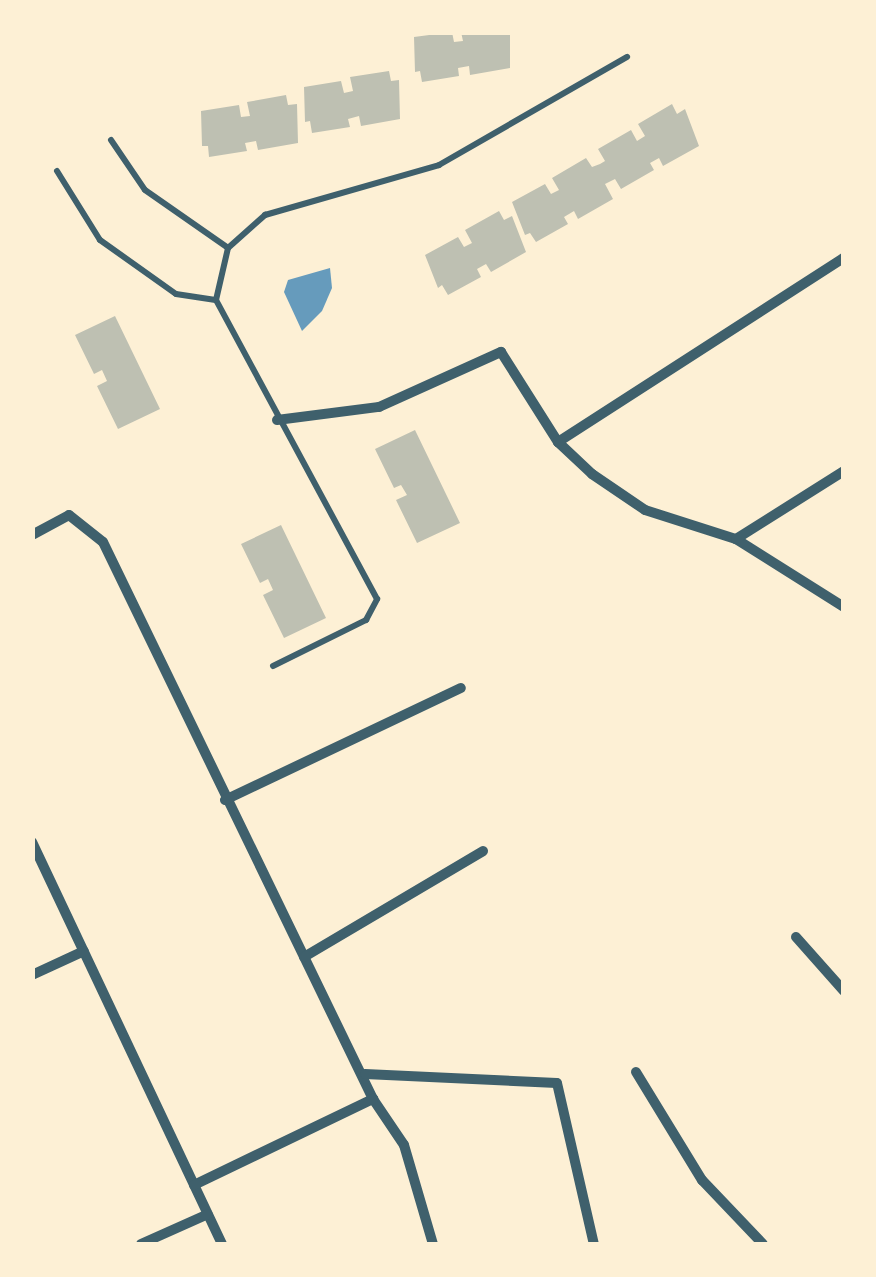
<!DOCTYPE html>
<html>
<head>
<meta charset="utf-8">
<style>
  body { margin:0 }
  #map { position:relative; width:876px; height:1277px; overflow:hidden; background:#fdf0d5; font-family:"Fira Sans Condensed",sans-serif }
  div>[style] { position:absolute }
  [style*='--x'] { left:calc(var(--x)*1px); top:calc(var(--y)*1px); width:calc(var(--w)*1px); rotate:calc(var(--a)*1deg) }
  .water>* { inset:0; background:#669bbc }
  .building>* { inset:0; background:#bec0b2 }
  .service>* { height:6px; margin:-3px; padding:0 3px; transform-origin:3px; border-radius:3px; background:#3f606c }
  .minor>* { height:10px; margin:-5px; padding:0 5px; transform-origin:5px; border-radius:5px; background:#3f606c }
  span { translate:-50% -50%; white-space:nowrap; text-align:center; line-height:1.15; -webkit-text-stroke:10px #fdf0d5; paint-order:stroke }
  .frame { position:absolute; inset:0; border:35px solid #fdf0d5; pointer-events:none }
</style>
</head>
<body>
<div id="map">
  <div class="water">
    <i style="clip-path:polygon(330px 268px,332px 288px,322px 311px,302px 331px,284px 292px,288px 280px)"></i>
  </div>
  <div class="building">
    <i style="clip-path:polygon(452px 32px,454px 42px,463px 41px,461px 32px,510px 32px,510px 68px,470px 75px,469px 66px,458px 68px,459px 76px,422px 82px,420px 71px,415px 72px,414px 37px)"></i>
    <i style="clip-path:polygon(389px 71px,391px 81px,399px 80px,400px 119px,361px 126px,359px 116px,348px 119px,350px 127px,312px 133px,310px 121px,305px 122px,304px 87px,341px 81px,344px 93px,353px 91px,350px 77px)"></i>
    <i style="clip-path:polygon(286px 95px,288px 105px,297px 104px,298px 143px,258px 150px,256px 141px,245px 143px,247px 151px,209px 157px,208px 146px,202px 146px,201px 111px,239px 105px,241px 117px,250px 116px,247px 102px)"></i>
    <i style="clip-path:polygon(672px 104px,677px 114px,685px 109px,699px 146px,663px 166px,659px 158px,650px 163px,654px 170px,621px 189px,615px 179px,605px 184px,613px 199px,578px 219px,574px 211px,564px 217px,568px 224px,536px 242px,530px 233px,525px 235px,512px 202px,545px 184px,551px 194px,559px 190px,552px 178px,586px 158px,592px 167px,600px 164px,605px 161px,598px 149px,631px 130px,637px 141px,645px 136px,638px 124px)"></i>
    <i style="clip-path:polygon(499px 211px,504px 220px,512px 216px,526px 252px,491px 272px,486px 264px,477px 269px,481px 277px,448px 295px,442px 285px,438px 288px,425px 255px,458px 237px,464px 247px,472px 243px,465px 230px)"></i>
    <i style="clip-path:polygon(115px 316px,160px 409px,118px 429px,97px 386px,107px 381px,102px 370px,94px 374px,75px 335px)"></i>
    <i style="clip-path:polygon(415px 430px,460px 523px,417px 543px,396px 500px,407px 495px,401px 485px,394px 488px,375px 449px)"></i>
    <i style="clip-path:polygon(281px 525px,326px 618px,284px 638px,263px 595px,273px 590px,268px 579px,260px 583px,241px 544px)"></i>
  </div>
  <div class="service">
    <i style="--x:111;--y:140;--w:60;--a:55.8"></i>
    <i style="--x:145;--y:190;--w:101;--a:34.9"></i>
    <i style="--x:57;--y:171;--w:81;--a:58.1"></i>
    <i style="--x:100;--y:240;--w:93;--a:35.4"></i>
    <i style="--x:176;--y:294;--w:40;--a:8.5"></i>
    <i style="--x:273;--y:666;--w:104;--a:-26.3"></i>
    <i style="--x:366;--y:620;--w:24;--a:-62"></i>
    <i style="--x:377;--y:599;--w:340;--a:-118.3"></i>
    <i style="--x:216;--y:300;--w:53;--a:-77"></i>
    <i style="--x:228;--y:248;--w:50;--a:-41.7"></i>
    <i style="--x:265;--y:215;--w:181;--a:-16"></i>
    <i style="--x:439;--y:165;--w:217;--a:-29.9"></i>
  </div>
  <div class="minor">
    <i style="--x:277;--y:420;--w:103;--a:-7.3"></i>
    <i style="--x:379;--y:407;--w:134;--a:-24.3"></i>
    <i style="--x:501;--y:352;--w:107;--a:57.7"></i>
    <i style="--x:558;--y:442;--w:47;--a:43.3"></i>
    <i style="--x:592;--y:474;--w:64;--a:34.2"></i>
    <i style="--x:645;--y:510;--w:96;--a:17.7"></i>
    <i style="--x:736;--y:539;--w:128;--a:32.2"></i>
    <i style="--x:558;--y:442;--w:340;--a:-32.8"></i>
    <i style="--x:32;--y:535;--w:42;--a:-28.4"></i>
    <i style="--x:69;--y:515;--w:43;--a:38.5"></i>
    <i style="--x:103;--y:542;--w:619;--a:64.14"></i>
    <i style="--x:373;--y:1099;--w:55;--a:56"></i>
    <i style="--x:404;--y:1145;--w:103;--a:73.7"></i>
    <i style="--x:736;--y:539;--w:128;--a:-32.2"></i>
    <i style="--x:225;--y:800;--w:261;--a:-25.4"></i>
    <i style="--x:32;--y:842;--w:445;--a:64.7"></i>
    <i style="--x:796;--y:937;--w:72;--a:48.4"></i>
    <i style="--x:304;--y:957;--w:208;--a:-30.6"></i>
    <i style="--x:32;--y:975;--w:57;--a:-24.8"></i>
    <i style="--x:636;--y:1072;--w:127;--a:58.6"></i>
    <i style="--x:702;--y:1180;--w:88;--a:46.4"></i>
    <i style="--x:365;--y:1074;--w:192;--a:2.7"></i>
    <i style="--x:557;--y:1083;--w:165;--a:77.1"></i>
    <i style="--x:194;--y:1185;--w:199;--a:-25.7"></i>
    <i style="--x:141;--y:1244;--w:73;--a:-24.1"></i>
  </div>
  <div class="frame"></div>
</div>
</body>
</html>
